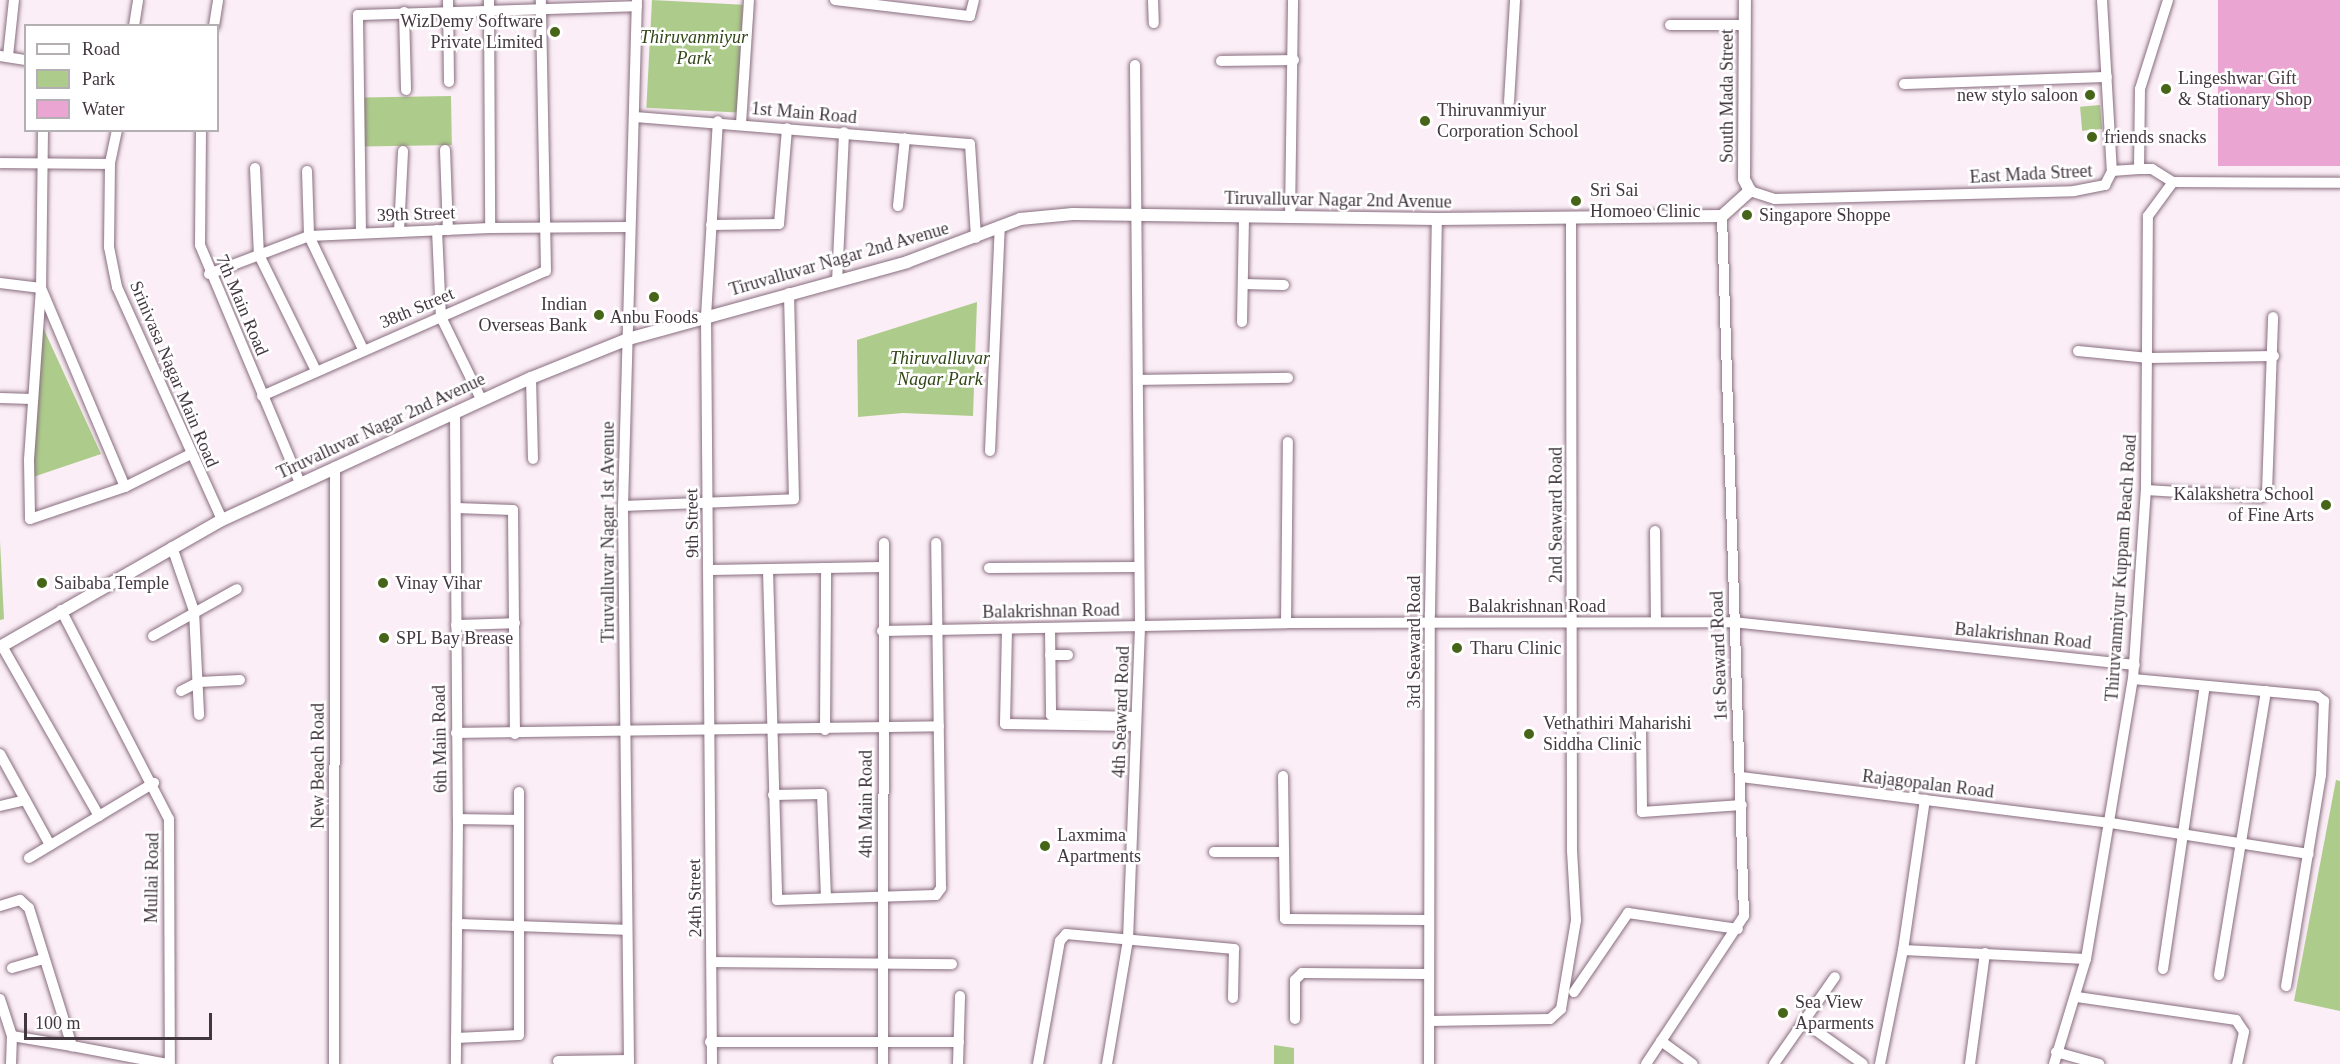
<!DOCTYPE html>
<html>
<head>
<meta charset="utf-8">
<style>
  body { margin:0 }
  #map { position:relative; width:2340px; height:1064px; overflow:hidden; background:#fbeef6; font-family:"Times New Roman",serif }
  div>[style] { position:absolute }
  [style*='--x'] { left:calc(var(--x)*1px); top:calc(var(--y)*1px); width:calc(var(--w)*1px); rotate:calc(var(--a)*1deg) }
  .green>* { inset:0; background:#adcc8b; transform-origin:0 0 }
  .water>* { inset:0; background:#eaa5d3; transform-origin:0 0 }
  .roads { filter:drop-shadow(0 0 2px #886d7f) drop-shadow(0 0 2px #886d7f) }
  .minor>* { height:10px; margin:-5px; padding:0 5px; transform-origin:5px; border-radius:5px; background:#fff }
  .tertiary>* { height:12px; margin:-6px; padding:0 6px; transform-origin:6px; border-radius:6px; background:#fff }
  .dots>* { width:16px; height:16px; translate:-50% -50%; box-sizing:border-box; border:3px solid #fff; border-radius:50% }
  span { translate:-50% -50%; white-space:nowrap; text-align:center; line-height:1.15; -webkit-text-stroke:5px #fff; paint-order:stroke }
  .poi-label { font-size:18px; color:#43373f }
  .right { translate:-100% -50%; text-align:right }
  .left { translate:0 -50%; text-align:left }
  .park-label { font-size:18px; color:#314615; font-style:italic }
  .street-label { font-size:18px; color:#43373f }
  .legend { position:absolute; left:24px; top:24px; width:195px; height:108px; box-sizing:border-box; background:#fff; border:2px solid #b4afb2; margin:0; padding:8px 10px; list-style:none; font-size:18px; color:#43373f }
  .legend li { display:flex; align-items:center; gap:12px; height:30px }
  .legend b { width:30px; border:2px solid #b4afb2 }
  .scale { position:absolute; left:24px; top:1013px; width:188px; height:27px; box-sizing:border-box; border:3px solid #43373f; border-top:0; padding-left:8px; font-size:18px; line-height:21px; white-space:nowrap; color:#43373f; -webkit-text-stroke:4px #fff; paint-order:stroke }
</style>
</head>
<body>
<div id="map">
  <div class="green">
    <i style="left:652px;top:0;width:91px;height:108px;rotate:3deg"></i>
    <i style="left:451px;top:96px;width:49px;height:88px;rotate:89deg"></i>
    <i style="left:2100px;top:105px;width:24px;height:20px;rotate:85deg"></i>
    <i style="clip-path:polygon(977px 302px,973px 416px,903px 413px,858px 417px,857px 340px)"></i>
    <i style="clip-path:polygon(40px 321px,101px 454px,33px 477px)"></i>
    <i style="clip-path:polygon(0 541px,4px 619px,0 620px)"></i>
    <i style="clip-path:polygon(2336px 780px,2340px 781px,2340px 1011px,2294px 1001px)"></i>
    <i style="clip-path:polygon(1274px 1045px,1294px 1048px,1294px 1064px,1274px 1064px)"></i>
  </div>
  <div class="water">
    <i style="left:2218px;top:0;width:122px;height:166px"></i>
  </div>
  <div class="roads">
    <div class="minor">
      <i style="--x:448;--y:0;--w:82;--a:89.3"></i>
      <i style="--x:489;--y:0;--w:228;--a:89.7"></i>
      <i style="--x:835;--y:0;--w:136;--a:6.8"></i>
      <i style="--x:970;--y:16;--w:16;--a:-76"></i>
      <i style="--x:1153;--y:0;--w:23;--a:88"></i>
      <i style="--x:2102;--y:0;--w:171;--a:86.7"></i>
      <i style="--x:404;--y:12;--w:78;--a:88.5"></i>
      <i style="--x:1670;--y:25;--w:75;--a:0"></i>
      <i style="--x:134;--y:26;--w:26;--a:-81"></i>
      <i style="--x:214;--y:26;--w:26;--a:-81"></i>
      <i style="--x:0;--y:56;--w:26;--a:9"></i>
      <i style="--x:8;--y:56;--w:56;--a:-83.9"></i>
      <i style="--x:1221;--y:61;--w:73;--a:-0.8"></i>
      <i style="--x:1904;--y:84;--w:203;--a:-2"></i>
      <i style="--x:1509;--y:102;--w:102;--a:-86.6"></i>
      <i style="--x:634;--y:117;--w:337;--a:4.6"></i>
      <i style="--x:970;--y:144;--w:94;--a:86.3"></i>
      <i style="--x:741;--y:124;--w:124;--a:-86.3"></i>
      <i style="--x:43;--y:130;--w:158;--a:90.7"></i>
      <i style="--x:41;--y:288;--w:172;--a:94"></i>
      <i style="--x:29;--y:460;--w:59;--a:89"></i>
      <i style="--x:30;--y:519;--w:100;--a:-18.6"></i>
      <i style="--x:125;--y:487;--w:72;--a:-26.6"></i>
      <i style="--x:117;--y:130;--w:35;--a:102"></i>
      <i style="--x:110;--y:164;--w:83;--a:90.7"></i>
      <i style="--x:109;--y:247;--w:41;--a:78.7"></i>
      <i style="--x:117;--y:287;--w:256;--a:65.7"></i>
      <i style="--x:201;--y:130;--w:115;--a:90.5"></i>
      <i style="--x:200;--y:245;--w:258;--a:67.2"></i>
      <i style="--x:445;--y:150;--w:80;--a:87.9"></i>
      <i style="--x:0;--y:163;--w:110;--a:0.5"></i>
      <i style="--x:255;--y:168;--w:87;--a:87.4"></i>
      <i style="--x:259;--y:255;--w:129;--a:63.8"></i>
      <i style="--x:2139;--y:169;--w:80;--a:-89.3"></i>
      <i style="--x:2140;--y:89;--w:93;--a:-72.5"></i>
      <i style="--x:307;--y:171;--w:65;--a:88.2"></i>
      <i style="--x:309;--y:236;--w:125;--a:64.5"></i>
      <i style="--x:1750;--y:191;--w:26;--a:18"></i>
      <i style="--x:1775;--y:199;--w:299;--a:-1.5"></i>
      <i style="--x:2074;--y:191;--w:32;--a:-11"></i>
      <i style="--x:2105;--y:185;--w:16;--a:-63"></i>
      <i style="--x:2112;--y:171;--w:27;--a:-4"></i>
      <i style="--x:2139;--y:169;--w:13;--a:0"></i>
      <i style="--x:2152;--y:169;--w:25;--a:32"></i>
      <i style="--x:2173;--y:182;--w:167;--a:0.3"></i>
      <i style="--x:898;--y:206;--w:68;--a:-84.1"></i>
      <i style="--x:1290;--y:218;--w:218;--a:-89.2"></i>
      <i style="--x:711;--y:225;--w:68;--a:-0.8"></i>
      <i style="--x:779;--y:224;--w:96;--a:-85.2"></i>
      <i style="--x:437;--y:230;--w:87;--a:87.4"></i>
      <i style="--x:441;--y:317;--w:91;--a:64"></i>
      <i style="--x:399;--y:231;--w:80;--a:-87.1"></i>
      <i style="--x:361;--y:233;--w:218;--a:-90.8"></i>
      <i style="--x:358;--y:15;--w:279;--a:-1.8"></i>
      <i style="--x:209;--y:274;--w:107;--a:-20.8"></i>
      <i style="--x:309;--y:236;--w:181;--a:-2.5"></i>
      <i style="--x:490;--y:228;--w:140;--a:-0.4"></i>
      <i style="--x:837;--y:282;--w:150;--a:-87.3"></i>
      <i style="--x:0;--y:283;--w:41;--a:7"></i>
      <i style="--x:41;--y:288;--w:216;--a:67.1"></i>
      <i style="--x:1243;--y:284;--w:41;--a:1.4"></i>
      <i style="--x:1242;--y:322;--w:105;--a:-88.9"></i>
      <i style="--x:2078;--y:351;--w:71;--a:5.6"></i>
      <i style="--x:2149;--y:358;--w:125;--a:-0.9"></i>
      <i style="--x:531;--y:378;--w:81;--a:88.6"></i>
      <i style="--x:1138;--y:380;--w:150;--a:-0.8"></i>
      <i style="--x:262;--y:396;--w:310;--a:-23.8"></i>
      <i style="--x:546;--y:271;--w:271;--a:-91.1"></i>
      <i style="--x:0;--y:398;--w:32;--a:2"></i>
      <i style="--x:455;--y:413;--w:406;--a:89.6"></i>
      <i style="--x:458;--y:819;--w:245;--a:90.5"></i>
      <i style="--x:990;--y:451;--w:225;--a:-87.5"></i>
      <i style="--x:2146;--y:490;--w:115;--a:3.5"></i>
      <i style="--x:2261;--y:497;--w:8;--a:-40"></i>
      <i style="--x:2267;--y:492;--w:175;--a:-88"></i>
      <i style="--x:623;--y:506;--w:171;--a:-2.3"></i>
      <i style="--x:794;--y:499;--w:206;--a:-91.4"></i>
      <i style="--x:456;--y:508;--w:57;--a:2"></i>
      <i style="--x:513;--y:510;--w:224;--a:89.5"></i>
      <i style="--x:1655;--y:531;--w:91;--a:89.4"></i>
      <i style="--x:172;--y:547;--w:68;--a:71"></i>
      <i style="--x:194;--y:611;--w:104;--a:87.2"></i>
      <i style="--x:989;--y:568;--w:149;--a:-0.4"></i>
      <i style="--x:710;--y:570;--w:173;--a:-1"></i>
      <i style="--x:768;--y:570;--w:330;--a:88.4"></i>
      <i style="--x:777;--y:900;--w:159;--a:-1.8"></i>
      <i style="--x:936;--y:895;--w:9;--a:-54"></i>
      <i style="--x:941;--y:888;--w:345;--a:-90.8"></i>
      <i style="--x:61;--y:610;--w:235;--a:62.7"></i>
      <i style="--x:169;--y:819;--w:245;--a:89.8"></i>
      <i style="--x:1286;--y:623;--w:181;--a:-89.4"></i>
      <i style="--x:456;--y:625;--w:59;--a:-1.9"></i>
      <i style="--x:1050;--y:628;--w:87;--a:89.3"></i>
      <i style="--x:1051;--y:715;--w:85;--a:1.3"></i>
      <i style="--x:1007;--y:629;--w:95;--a:91.2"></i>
      <i style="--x:1005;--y:724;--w:131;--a:0.9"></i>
      <i style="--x:882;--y:631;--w:404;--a:-1.1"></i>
      <i style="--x:1286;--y:623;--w:447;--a:-0.1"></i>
      <i style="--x:1733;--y:622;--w:404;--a:6.1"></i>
      <i style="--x:153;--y:636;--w:96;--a:-29.2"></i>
      <i style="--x:2;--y:646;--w:196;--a:60.3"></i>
      <i style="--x:1050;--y:655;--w:18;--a:0"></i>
      <i style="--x:2133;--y:679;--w:185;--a:5.3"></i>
      <i style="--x:2317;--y:696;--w:9;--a:36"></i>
      <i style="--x:2324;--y:701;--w:74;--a:92.3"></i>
      <i style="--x:2321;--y:775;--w:214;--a:99.4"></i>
      <i style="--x:181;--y:691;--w:20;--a:-27"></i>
      <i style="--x:199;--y:682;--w:41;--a:-2.8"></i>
      <i style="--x:1641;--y:727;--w:85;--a:89.3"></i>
      <i style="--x:1642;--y:812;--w:100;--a:-4"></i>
      <i style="--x:825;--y:730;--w:161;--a:-89.6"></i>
      <i style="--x:456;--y:733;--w:483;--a:-0.8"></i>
      <i style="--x:0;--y:754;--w:104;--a:61.2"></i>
      <i style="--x:1283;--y:776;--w:143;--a:89.2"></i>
      <i style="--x:1285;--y:919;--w:143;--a:0.4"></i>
      <i style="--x:1741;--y:777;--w:373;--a:7.1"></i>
      <i style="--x:2111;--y:823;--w:200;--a:8.9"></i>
      <i style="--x:773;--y:795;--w:49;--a:-1.2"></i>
      <i style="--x:822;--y:794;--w:104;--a:87.8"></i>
      <i style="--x:0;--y:806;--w:26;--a:-13"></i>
      <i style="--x:458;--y:819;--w:61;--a:0.9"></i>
      <i style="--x:1214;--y:852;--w:69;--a:0"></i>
      <i style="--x:29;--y:858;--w:146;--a:-31"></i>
      <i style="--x:0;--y:906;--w:21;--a:-17"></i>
      <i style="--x:20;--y:900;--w:12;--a:42"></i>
      <i style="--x:29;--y:908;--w:145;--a:72.7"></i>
      <i style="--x:72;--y:1046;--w:97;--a:10.7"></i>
      <i style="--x:457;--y:924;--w:169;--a:2"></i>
      <i style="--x:1903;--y:950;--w:183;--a:2.8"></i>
      <i style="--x:712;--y:962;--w:240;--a:0.5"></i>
      <i style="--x:12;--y:968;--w:33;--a:-16"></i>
      <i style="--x:2163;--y:969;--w:286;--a:-81.6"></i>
      <i style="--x:2219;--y:975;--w:288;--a:-80.6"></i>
      <i style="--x:1574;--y:992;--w:96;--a:-55.6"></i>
      <i style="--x:1628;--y:913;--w:111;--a:8.3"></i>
      <i style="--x:2077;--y:997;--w:161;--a:8.2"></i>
      <i style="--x:2236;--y:1020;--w:14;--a:56"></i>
      <i style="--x:2244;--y:1032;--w:33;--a:102"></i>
      <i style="--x:0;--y:999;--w:39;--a:72"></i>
      <i style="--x:1295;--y:1019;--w:39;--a:-90"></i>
      <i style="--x:1295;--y:980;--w:10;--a:-45"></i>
      <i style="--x:1302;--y:973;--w:126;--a:0.5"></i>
      <i style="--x:1430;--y:1021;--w:120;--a:-1"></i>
      <i style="--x:1550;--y:1019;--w:15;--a:-42"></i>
      <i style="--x:1561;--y:1009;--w:90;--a:-80.4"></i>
      <i style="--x:1576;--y:920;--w:70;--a:-93.3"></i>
      <i style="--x:1572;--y:850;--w:632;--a:-90.09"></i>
      <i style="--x:1804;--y:1022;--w:72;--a:35.4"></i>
      <i style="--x:456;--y:1038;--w:63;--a:-2.7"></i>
      <i style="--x:519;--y:1035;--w:243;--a:-90"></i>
      <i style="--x:1661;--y:1041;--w:39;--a:36"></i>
      <i style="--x:710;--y:1042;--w:249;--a:0"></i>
      <i style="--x:2056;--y:1052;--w:45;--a:15.6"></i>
      <i style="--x:558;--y:1061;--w:71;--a:-0.8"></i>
      <i style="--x:11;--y:1064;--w:28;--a:-88"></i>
      <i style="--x:12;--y:1036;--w:61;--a:9.5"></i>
      <i style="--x:334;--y:1064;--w:597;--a:-89.9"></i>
      <i style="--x:629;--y:1064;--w:558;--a:-90.62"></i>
      <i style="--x:623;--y:506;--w:506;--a:-88.42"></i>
      <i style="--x:712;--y:1064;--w:748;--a:-90.46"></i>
      <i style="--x:706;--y:316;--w:195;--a:-86.5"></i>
      <i style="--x:883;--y:1064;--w:521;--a:-89.89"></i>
      <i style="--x:958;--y:1064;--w:68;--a:-88.3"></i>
      <i style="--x:1038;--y:1064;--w:125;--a:-79.9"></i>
      <i style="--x:1060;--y:941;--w:9;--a:-49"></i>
      <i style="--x:1066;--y:934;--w:169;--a:5.1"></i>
      <i style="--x:1234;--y:949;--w:49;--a:91.2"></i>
      <i style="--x:1107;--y:1064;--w:126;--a:-80.4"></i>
      <i style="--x:1128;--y:940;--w:314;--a:-87.8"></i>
      <i style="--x:1140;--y:626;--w:561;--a:-90.51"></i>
      <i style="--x:1429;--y:1064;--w:451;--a:-89.9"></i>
      <i style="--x:1430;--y:613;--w:394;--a:-89"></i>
      <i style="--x:1646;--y:1064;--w:178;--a:-56.5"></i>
      <i style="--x:1744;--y:916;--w:700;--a:-91.8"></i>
      <i style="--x:1774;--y:1064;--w:106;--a:-55"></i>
      <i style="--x:1880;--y:1064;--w:116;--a:-78.6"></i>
      <i style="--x:1903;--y:950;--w:152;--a:-81.7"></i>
      <i style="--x:1970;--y:1064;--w:112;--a:-82.3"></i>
      <i style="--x:2054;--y:1064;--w:110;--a:-73.1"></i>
      <i style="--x:2086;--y:959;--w:284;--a:-80.5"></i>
      <i style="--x:2133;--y:679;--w:189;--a:-86.1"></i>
      <i style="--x:2146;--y:490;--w:274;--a:-89.6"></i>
      <i style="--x:2148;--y:216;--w:42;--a:-53.7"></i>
    </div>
    <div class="tertiary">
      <i style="--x:0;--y:647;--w:256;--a:-29.8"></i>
      <i style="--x:222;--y:520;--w:340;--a:-24.7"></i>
      <i style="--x:531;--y:378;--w:105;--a:-21.9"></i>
      <i style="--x:628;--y:339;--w:289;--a:-15.4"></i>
      <i style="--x:907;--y:262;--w:121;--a:-20.8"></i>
      <i style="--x:1020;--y:219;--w:53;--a:-5.4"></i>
      <i style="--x:1073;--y:214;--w:364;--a:0.8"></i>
      <i style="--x:1437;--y:219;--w:285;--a:-0.6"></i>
      <i style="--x:1722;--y:216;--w:38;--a:-42"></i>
      <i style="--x:1750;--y:191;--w:13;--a:-117"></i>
      <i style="--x:1744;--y:179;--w:179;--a:-89.7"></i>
    </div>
  </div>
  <div class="dots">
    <i style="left:555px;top:32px;background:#466519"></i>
    <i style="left:2166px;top:89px;background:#466519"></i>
    <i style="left:2090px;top:95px;background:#466519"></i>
    <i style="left:1425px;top:121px;background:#466519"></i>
    <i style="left:2092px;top:137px;background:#466519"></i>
    <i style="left:1576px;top:201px;background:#466519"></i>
    <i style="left:1747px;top:215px;background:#466519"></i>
    <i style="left:654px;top:297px;background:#466519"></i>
    <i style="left:599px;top:315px;background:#466519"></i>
    <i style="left:2326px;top:505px;background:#466519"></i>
    <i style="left:42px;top:583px;background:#466519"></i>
    <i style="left:383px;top:583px;background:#466519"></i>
    <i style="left:384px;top:638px;background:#466519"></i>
    <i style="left:1457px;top:648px;background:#466519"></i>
    <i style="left:1529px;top:734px;background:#466519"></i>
    <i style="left:1045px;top:846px;background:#466519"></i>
    <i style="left:1783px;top:1013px;background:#466519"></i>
  </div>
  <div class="poi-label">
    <span class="right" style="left:543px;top:32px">WizDemy Software<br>Private Limited</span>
    <span class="left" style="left:2178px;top:89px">Lingeshwar Gift<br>&amp; Stationary Shop</span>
    <span class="right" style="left:2078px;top:95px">new stylo saloon</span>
    <span class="left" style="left:1437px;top:121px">Thiruvanmiyur<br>Corporation School</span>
    <span class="left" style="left:2104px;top:137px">friends snacks</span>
    <span class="left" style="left:1590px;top:201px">Sri Sai<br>Homoeo Clinic</span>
    <span class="left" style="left:1759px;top:215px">Singapore Shoppe</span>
    <span class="right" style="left:587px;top:315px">Indian<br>Overseas Bank</span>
    <span style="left:654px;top:317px">Anbu Foods</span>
    <span class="right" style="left:2314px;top:505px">Kalakshetra School<br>of Fine Arts</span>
    <span class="left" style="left:54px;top:583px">Saibaba Temple</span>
    <span class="left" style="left:395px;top:583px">Vinay Vihar</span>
    <span class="left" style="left:396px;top:638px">SPL Bay Brease</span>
    <span class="left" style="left:1470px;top:648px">Tharu Clinic</span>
    <span class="left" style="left:1543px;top:734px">Vethathiri Maharishi<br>Siddha Clinic</span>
    <span class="left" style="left:1057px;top:846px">Laxmima<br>Apartments</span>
    <span class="left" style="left:1795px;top:1013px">Sea View<br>Aparments</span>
  </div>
  <div class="park-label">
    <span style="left:694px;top:48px">Thiruvanmiyur<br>Park</span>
    <span style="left:940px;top:369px">Thiruvalluvar<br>Nagar Park</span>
  </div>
  <div class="street-label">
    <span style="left:1727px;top:96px;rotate:-90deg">South Mada Street</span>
    <span style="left:804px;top:113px;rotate:5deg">1st Main Road</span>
    <span style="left:2031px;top:174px;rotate:-3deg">East Mada Street</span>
    <span style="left:1338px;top:200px;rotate:1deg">Tiruvalluvar Nagar 2nd Avenue</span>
    <span style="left:416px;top:214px;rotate:-2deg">39th Street</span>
    <span style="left:839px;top:259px;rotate:-16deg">Tiruvalluvar Nagar 2nd Avenue</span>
    <span style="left:242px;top:305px;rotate:67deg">7th Main Road</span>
    <span style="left:417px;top:308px;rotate:-23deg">38th Street</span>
    <span style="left:174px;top:374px;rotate:67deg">Srinivasa Nagar Main Road</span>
    <span style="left:381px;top:426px;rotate:-25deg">Tiruvalluvar Nagar 2nd Avenue</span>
    <span style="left:1556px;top:515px;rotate:-90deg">2nd Seaward Road</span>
    <span style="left:692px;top:523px;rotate:-91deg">9th Street</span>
    <span style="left:608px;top:532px;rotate:-90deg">Tiruvalluvar Nagar 1st Avenue</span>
    <span style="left:2121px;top:568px;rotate:-86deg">Thiruvanmiyur Kuppam Beach Road</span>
    <span style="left:1537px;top:606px">Balakrishnan Road</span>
    <span style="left:1051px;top:611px;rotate:-1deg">Balakrishnan Road</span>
    <span style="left:2023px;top:636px;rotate:6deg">Balakrishnan Road</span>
    <span style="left:1414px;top:642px;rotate:-90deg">3rd Seaward Road</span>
    <span style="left:1719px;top:656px;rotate:-92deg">1st Seaward Road</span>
    <span style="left:1121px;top:712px;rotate:-88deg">4th Seaward Road</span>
    <span style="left:440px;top:739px;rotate:-91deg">6th Main Road</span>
    <span style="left:318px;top:766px;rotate:-90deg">New Beach Road</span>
    <span style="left:1928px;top:784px;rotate:7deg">Rajagopalan Road</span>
    <span style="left:866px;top:804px;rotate:-90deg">4th Main Road</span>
    <span style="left:152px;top:878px;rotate:-89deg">Mullai Road</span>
    <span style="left:695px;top:898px;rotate:-91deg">24th Street</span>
  </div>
  <ul class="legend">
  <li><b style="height:8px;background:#fff"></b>Road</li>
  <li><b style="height:16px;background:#adcc8b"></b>Park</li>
  <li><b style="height:16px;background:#eaa5d3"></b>Water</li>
  </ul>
  <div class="scale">100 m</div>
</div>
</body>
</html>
